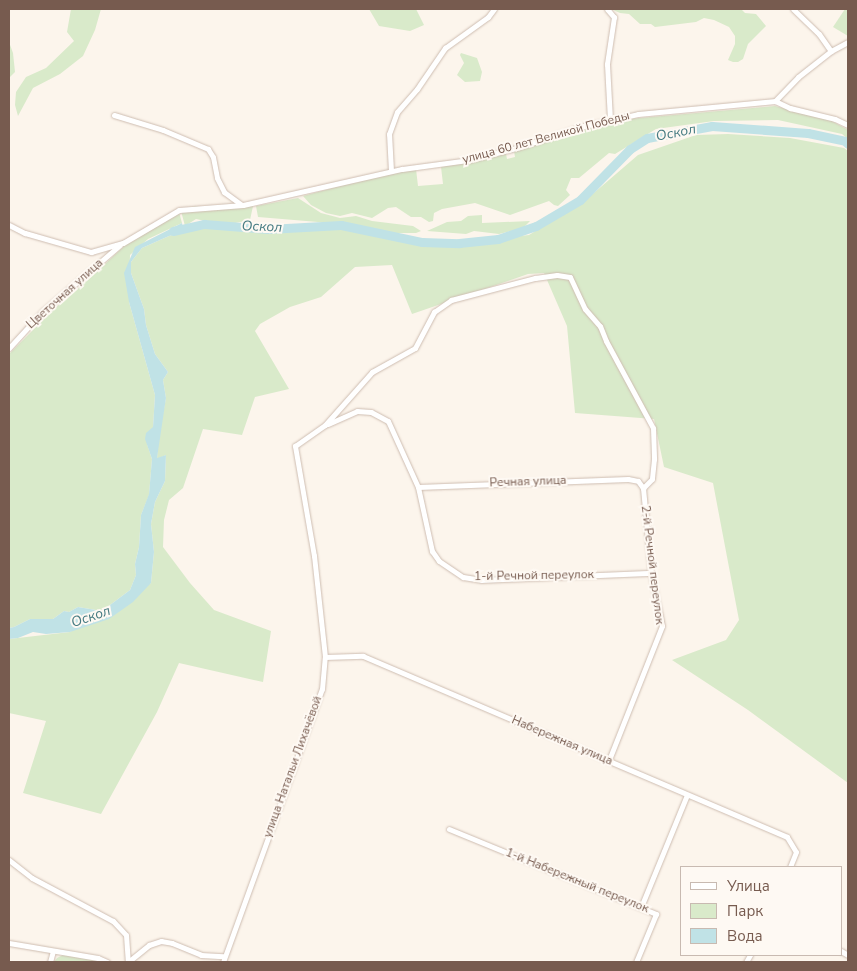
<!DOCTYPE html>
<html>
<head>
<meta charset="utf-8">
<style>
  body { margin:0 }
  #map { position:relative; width:857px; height:971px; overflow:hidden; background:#fcf5ec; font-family:"Nunito Sans",sans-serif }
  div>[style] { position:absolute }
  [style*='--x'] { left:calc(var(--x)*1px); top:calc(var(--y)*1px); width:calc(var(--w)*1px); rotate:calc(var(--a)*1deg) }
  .green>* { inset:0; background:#d9eaca }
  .water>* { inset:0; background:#c0e2e6 }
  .river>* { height:9px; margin:-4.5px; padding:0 4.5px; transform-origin:4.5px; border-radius:4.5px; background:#c0e2e6 }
  .roads { filter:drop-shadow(0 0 1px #cebdb1) drop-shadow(0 0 1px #cebdb1) }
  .minor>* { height:5px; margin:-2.5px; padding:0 2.5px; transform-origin:2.5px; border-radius:2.5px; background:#fff }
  span { translate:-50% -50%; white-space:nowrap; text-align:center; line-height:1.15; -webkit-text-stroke:4px #fef9f3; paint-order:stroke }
  .street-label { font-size:12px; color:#775b4f }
  .water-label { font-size:14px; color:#467b82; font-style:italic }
  .frame { position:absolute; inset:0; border:10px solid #775b4f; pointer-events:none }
  .legend { position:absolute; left:680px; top:866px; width:162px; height:90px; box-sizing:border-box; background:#fef9f3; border:1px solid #c8bab1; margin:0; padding:6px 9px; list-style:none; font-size:15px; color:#775b4f }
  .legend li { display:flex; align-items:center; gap:10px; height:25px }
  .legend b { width:25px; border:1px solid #c8bab1 }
</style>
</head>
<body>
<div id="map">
  <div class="green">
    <i style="clip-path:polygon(71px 9px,101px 9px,95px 30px,83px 56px,60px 74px,33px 88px,18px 116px,15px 105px,16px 92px,26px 77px,46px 68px,74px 41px,67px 32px)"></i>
    <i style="clip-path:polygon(355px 9px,416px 9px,424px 25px,410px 31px,379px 26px,369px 9px)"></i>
    <i style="clip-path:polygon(611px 9px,741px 9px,745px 13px,756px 14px,766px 26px,748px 44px,743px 59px,738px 62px,733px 62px,728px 60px,735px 44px,735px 36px,729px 27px,714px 20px,704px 18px,696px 22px,655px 27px,651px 24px,640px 24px,629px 14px,620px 13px)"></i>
    <i style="clip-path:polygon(845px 9px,848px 9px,848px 36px,833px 27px)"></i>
    <i style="clip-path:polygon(9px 42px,13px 53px,15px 72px,9px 78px)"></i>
    <i style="clip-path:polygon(461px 53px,477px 58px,482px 72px,480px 81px,465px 82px,457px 75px,464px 63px,460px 55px)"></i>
    <i style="clip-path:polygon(775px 106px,830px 120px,848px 130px,848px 139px,842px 134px,778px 120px,714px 121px,656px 129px,615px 154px,609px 153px,579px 178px,571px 178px,566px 190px,570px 195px,558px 206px,554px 205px,549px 201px,510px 215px,475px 203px,442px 209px,434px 213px,433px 221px,429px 222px,421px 217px,411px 217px,396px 207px,388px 208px,372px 218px,352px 213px,340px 216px,326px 213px,311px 205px,303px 196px,362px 180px,416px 169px,418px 186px,443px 184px,441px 167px,506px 154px,507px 159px,515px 157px,514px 151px,594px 126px,628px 119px)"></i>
    <i style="clip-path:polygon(728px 134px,790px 138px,844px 148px,848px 151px,848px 783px,748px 710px,672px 660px,726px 640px,739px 620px,713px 483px,664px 467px,654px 419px,575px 413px,567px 326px,544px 273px,528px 274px,412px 314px,392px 265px,355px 267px,321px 297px,290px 307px,260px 324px,255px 331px,289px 389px,255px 397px,242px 435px,203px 429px,183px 488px,169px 500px,164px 520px,163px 547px,190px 583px,214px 610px,271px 631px,263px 682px,179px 663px,157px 712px,101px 814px,23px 793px,46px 721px,9px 713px,9px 639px,70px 632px,151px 583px,154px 552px,151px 524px,155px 502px,165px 481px,166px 455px,157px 459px,158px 440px,166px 398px,163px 380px,168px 372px,155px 354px,146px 325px,144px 309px,131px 273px,131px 262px,142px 248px,169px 236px,204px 224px,268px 229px,341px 225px,422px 242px,459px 243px,529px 235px,588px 198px,638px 155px,696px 135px)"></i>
    <i style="clip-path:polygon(298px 198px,321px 213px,340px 218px,356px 216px,372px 221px,413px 226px,421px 231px,416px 233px,394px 233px,342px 224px,258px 217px,256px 206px)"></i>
    <i style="clip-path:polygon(231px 205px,253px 206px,250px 220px,225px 225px,196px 219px,185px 226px,181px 211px,195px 206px,218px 208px)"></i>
    <i style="clip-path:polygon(179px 212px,182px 223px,148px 239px,130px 255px,129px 302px,155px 395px,153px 428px,147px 444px,152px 459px,149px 495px,141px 515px,139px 547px,135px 564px,136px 575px,130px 590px,102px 611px,78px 607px,69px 612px,64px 611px,53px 619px,30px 619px,14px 627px,9px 628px,9px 354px,54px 309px,90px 278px,136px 235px)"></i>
    <i style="clip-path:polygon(482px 215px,482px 223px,530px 221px,523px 228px,499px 234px,474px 231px,466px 234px,427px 231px,447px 222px,461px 221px,468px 216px)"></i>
    <i style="clip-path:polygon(65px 954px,98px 961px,102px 962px,54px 962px,57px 958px)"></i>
  </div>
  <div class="water">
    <i style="clip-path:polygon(182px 223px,184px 232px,169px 236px,142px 248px,131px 262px,131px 273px,144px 309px,146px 325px,155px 354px,168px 372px,163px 380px,166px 398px,157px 458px,166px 455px,165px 481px,155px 502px,151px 524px,154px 552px,151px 583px,133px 602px,109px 619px,70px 632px,46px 634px,33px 632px,18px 638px,9px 639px,9px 628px,14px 627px,30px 619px,53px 619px,64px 611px,69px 612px,78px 607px,102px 611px,130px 590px,136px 575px,135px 564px,139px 547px,141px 515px,149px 494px,152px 459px,145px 439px,146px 433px,153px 427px,155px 395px,129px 302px,124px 273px,135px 247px)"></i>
  </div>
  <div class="river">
    <i style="--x:173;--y:231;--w:32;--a:-13"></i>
    <i style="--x:204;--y:224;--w:64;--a:4.5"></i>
    <i style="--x:268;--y:229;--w:73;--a:-3.1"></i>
    <i style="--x:341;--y:225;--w:83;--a:11.9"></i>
    <i style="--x:422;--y:242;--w:37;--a:2"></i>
    <i style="--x:459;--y:243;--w:39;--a:-6"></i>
    <i style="--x:498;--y:239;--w:40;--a:-18.9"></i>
    <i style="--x:536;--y:226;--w:51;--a:-30.6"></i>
    <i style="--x:580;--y:200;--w:71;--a:-45.6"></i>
    <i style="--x:630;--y:149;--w:20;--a:-33"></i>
    <i style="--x:647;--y:138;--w:66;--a:-10.5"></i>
    <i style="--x:712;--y:126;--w:96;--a:4.2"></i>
    <i style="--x:808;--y:133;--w:38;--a:12"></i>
    <i style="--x:845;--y:141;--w:4;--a:45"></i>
  </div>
  <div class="roads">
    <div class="minor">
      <i style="--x:607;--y:9;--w:11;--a:49"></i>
      <i style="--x:614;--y:17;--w:48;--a:98.5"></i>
      <i style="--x:607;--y:64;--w:55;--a:86.9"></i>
      <i style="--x:793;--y:9;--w:36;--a:44"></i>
      <i style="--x:819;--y:34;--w:21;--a:55"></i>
      <i style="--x:775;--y:101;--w:33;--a:-46"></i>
      <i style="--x:798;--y:77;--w:42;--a:-38.2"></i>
      <i style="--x:831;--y:51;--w:19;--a:-28"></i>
      <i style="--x:114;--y:115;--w:51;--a:17"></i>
      <i style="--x:163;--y:130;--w:49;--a:22.9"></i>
      <i style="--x:208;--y:149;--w:9;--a:58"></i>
      <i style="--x:213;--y:157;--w:21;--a:79"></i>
      <i style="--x:217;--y:178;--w:16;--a:63"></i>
      <i style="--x:224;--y:192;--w:22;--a:36"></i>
      <i style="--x:391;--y:171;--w:37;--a:-93"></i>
      <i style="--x:389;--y:134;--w:23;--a:-70"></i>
      <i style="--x:397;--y:112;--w:30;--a:-49"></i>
      <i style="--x:417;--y:89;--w:50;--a:-55.7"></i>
      <i style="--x:445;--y:48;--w:53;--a:-35.8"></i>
      <i style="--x:488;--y:17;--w:10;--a:-53"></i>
      <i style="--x:9;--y:225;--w:18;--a:27"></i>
      <i style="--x:25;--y:233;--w:69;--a:16.1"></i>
      <i style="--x:91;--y:252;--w:33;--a:-16"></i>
      <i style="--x:123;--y:243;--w:65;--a:-30.5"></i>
      <i style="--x:179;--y:210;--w:64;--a:-4.5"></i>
      <i style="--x:243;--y:205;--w:163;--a:-12.8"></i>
      <i style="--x:402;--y:169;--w:68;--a:-7.7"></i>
      <i style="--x:469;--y:160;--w:49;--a:-14.3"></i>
      <i style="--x:516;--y:148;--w:71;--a:-17.9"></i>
      <i style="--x:584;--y:126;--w:55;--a:-12.5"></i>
      <i style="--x:638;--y:114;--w:138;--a:-5.4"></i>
      <i style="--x:775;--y:101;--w:17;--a:25"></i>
      <i style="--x:790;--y:108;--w:46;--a:13.7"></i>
      <i style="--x:835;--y:119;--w:14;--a:25"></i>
      <i style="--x:9;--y:348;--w:49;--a:-47.5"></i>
      <i style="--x:42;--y:312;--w:103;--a:-40.7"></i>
      <i style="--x:328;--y:424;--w:32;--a:-24"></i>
      <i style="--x:357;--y:411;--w:14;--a:4"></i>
      <i style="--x:371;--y:412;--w:19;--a:28"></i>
      <i style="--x:388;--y:421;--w:72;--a:65.6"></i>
      <i style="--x:418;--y:487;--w:66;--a:77.7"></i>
      <i style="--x:432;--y:551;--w:12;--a:55"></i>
      <i style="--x:439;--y:561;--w:29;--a:34"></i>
      <i style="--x:463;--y:577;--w:19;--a:9"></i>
      <i style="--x:482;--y:580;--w:169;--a:-2.4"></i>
      <i style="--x:418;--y:487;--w:210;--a:-2.2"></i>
      <i style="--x:628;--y:479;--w:10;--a:11"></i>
      <i style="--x:638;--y:481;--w:9;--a:54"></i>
      <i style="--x:643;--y:488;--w:85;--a:84.6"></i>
      <i style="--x:651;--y:573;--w:54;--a:78.3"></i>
      <i style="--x:662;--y:626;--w:144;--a:111.6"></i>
      <i style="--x:325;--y:657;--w:38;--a:-2"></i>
      <i style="--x:363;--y:656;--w:461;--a:23.1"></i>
      <i style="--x:787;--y:837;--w:17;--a:59"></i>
      <i style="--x:796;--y:852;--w:16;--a:112"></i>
      <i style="--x:449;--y:829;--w:224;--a:22.3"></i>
      <i style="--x:656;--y:914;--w:52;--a:112.6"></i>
      <i style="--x:9;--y:860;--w:29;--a:38"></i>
      <i style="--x:32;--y:878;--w:92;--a:28"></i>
      <i style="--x:113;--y:921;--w:19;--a:47"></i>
      <i style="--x:126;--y:935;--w:27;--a:86"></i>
      <i style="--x:641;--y:907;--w:121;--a:-67.7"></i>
      <i style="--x:9;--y:943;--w:90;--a:9.6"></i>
      <i style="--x:98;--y:958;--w:10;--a:24"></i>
      <i style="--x:841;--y:951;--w:8;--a:30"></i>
      <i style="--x:50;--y:962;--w:11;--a:-75"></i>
      <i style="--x:128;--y:962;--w:27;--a:-39"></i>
      <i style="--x:149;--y:945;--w:13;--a:-18"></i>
      <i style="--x:161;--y:941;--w:11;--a:10"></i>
      <i style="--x:172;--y:943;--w:31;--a:22"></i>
      <i style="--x:201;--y:955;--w:22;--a:3"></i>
      <i style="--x:223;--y:962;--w:290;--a:-70.1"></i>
      <i style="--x:322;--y:689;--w:32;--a:-85"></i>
      <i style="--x:325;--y:657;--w:102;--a:-96.2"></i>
      <i style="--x:314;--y:556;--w:112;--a:-99.8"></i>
      <i style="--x:295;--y:446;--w:37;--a:-35"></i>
      <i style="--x:325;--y:425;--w:71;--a:-48.4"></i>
      <i style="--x:372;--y:372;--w:49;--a:-29.2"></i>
      <i style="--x:415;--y:348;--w:41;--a:-62.2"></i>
      <i style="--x:434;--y:312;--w:21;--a:-35"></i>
      <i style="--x:451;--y:300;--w:87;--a:-14.7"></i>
      <i style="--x:535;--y:278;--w:22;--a:-8"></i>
      <i style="--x:557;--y:275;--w:13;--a:9"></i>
      <i style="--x:570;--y:277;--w:35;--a:65"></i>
      <i style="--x:585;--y:309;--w:23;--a:49"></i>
      <i style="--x:600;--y:326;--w:16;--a:68"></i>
      <i style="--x:606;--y:341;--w:99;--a:61.6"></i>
      <i style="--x:653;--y:428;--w:31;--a:88"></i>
      <i style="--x:654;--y:459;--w:20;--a:96"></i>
      <i style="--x:652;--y:479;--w:13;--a:135"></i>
      <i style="--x:746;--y:962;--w:8;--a:-60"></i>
    </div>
  </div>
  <div class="street-label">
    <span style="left:546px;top:138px;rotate:-15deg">улица 60 лет Великой Победы</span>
    <span style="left:65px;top:294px;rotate:-42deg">Цветочная улица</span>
    <span style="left:528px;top:482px;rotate:-2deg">Речная улица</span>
    <span style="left:652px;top:565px;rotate:83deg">2-й Речной переулок</span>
    <span style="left:534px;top:576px;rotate:-1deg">1-й Речной переулок</span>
    <span style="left:562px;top:741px;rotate:23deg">Набережная улица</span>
    <span style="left:293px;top:767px;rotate:-70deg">улица Натальи Лихачёвой</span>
    <span style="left:577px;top:881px;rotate:22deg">1-й Набережный переулок</span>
  </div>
  <div class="water-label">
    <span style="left:676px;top:133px;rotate:-11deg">Оскол</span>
    <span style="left:262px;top:227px;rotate:2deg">Оскол</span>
    <span style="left:91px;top:617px;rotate:-19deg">Оскол</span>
  </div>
  <div class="frame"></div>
  <ul class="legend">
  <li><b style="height:6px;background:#fff"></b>Улица</li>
  <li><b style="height:14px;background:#d9eaca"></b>Парк</li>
  <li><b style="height:14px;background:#c0e2e6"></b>Вода</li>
  </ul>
</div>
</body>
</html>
